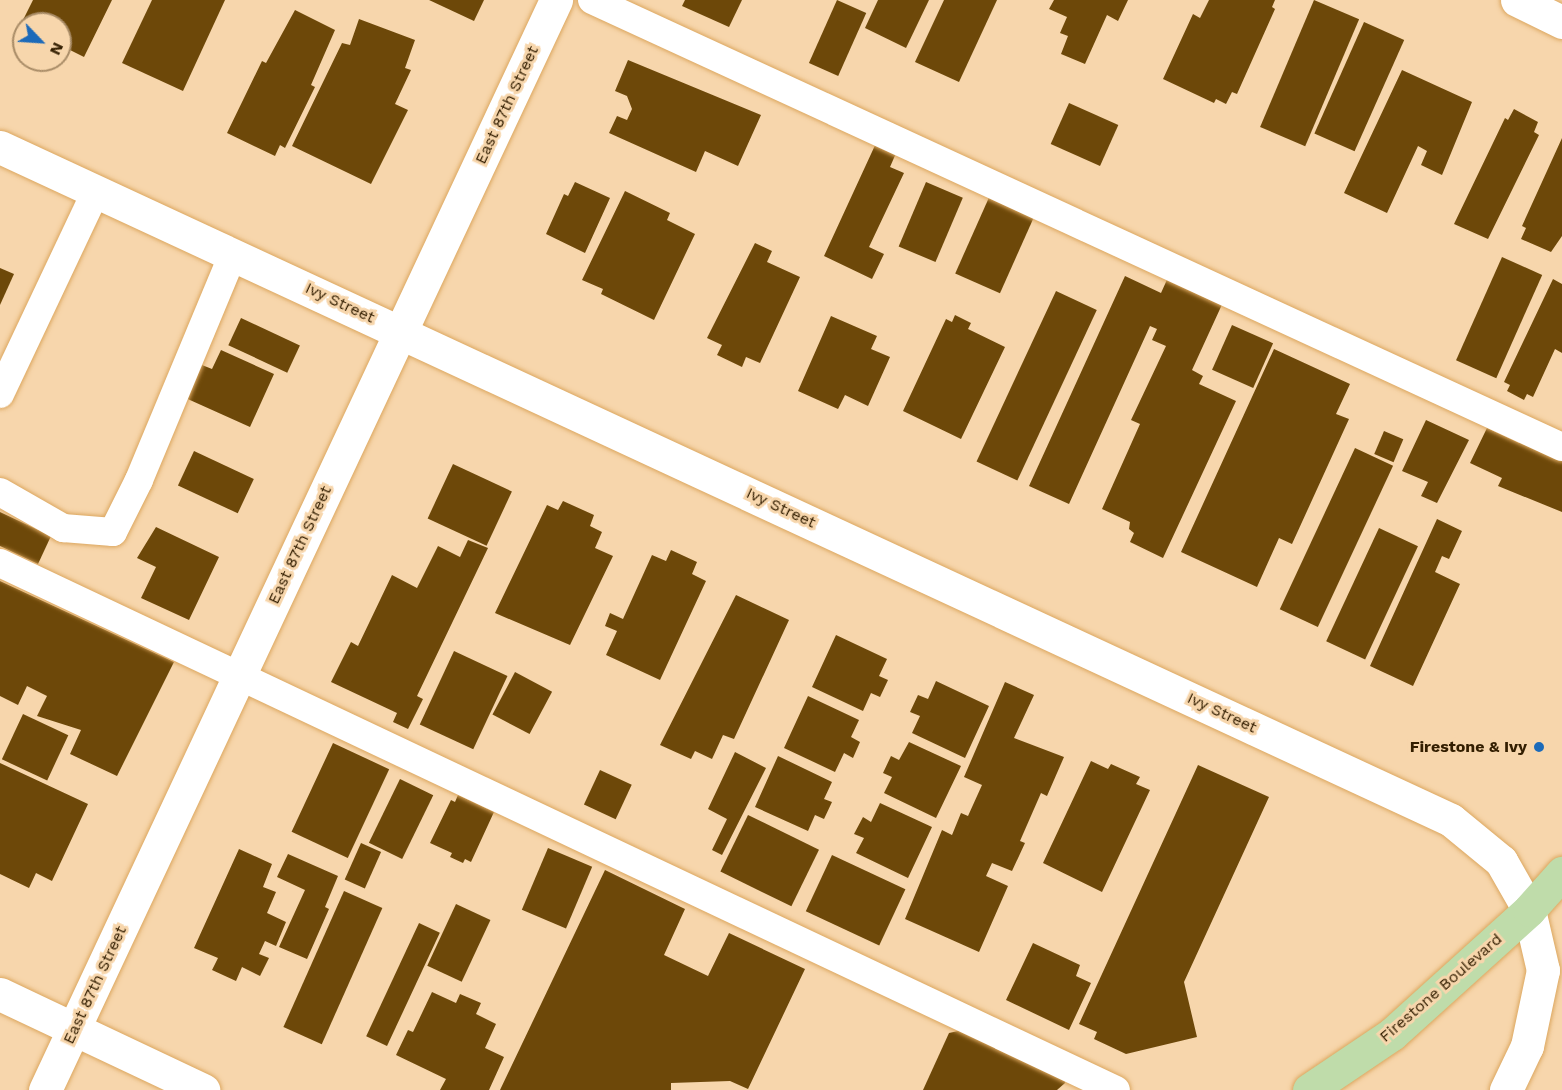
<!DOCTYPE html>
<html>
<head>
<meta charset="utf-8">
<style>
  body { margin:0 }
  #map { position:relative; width:1562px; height:1090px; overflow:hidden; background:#f7d6ac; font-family:"Work Sans",sans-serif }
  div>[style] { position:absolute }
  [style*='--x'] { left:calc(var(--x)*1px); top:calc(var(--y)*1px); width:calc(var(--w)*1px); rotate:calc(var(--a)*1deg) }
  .building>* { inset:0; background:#6d4809; transform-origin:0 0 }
  .roads { filter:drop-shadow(0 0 2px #dca75f) drop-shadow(0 0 2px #dca75f) }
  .lane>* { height:28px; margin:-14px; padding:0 14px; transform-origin:14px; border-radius:14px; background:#fff }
  .street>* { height:33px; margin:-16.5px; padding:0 16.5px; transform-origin:16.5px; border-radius:16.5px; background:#fff }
  .primary>* { height:33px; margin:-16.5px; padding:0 16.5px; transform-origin:16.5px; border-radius:16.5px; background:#bfdcaa }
  .dots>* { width:16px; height:16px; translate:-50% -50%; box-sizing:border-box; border:3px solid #f7d6ac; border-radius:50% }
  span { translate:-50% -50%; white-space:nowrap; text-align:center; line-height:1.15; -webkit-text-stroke:6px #f7d6ac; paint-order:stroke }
  .street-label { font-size:16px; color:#331e00 }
  .poi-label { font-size:16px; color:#331e00; font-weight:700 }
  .right { translate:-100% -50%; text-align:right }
  .north { position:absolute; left:12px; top:12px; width:60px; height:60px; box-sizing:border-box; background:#f7d6ac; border:2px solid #a98c67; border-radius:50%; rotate:115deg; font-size:16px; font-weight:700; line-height:24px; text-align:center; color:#331e00 }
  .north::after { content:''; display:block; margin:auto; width:21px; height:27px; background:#1c6ab9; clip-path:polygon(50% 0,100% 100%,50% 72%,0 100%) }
</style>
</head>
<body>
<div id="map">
  <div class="building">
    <i style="clip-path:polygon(33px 0,112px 0,84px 57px,60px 45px,60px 24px,20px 26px)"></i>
    <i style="clip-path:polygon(152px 0,225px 0,183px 91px,122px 63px)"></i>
    <i style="clip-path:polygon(429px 0,484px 0,474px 21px)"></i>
    <i style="clip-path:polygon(685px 0,742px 0,729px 27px,682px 6px)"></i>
    <i style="left:837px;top:0;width:32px;height:69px;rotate:24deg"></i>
    <i style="clip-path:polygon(878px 0,929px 0,906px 48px,865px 28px)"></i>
    <i style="clip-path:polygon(944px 0,997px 0,959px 82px,915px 62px)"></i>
    <i style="clip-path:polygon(1054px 0,1128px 0,1118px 21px,1107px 15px,1085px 64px,1061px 54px,1068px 36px,1060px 33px,1067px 17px,1049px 9px)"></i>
    <i style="clip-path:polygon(1209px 0,1275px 0,1272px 7px,1275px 9px,1237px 94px,1232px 92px,1226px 104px,1216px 99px,1214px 103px,1163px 79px,1193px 14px,1200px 18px)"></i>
    <i style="left:1314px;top:0;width:49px;height:138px;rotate:23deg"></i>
    <i style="clip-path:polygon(295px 10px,335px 30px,311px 85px,315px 87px,285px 148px,280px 145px,275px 156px,227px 133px,262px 61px,266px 63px)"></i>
    <i style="clip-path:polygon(359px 19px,415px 40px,405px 68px,411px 70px,395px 104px,408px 110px,371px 184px,292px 146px,342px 43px,350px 45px)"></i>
    <i style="left:1364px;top:22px;width:44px;height:122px;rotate:24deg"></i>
    <i style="clip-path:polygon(628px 60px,761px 115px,738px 166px,705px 151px,696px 172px,609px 133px,617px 116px,627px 120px,632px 109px,627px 96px,615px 91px)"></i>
    <i style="clip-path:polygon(1402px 70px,1472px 102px,1442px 175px,1421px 165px,1427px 151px,1418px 146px,1387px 213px,1344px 193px)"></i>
    <i style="left:1069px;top:103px;width:54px;height:45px;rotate:24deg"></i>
    <i style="clip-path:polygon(1514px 109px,1538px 122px,1534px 132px,1539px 135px,1488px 239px,1454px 224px,1505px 118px,1508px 120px)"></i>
    <i style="clip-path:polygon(1562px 138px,1562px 236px,1551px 252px,1521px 239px,1526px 228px,1522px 226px)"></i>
    <i style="clip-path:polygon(877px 141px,897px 151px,890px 167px,904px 173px,869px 247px,884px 254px,872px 279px,824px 256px)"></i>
    <i style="clip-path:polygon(575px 182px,610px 198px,585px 253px,546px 234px,564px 194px,568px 196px)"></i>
    <i style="left:926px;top:182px;width:40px;height:70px;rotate:23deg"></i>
    <i style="clip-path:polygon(625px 191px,670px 213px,667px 220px,695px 234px,654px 320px,601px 294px,603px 289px,582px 280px)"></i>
    <i style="left:991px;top:193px;width:49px;height:88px;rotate:24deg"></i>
    <i style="clip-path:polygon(755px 243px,772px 251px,767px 262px,800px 277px,760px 363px,746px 357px,742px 367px,717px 355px,722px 345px,707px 338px)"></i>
    <i style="left:1502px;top:257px;width:44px;height:113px;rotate:24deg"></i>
    <i style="clip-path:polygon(0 268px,14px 274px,0 305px)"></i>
    <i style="clip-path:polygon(1170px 273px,1225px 298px,1192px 370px,1203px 376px,1199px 384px,1236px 401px,1163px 558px,1130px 542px,1134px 533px,1129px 529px,1130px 522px,1102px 509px,1140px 424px,1131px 420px,1166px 346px,1152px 340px,1157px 329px,1150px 326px,1069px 504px,1029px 486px,1125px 276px,1161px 293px)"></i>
    <i style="clip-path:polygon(1553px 279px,1562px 284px,1562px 353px,1555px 349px,1533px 397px,1527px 394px,1524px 400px,1507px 391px,1510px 385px,1504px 382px)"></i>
    <i style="left:1056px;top:291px;width:45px;height:188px;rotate:25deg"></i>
    <i style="clip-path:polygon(955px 315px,971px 323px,968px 329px,1005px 347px,961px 439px,903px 411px,946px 319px,952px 322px)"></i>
    <i style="clip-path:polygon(831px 316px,877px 336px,871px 349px,890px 357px,868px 406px,845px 395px,838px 409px,798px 391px)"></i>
    <i style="left:241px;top:318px;width:65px;height:30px;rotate:25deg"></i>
    <i style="left:1232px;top:325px;width:45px;height:49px;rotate:24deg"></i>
    <i style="clip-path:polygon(1274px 349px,1350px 384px,1336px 414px,1349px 419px,1292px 544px,1279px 538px,1257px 587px,1181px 552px)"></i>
    <i style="clip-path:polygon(221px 350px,274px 374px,250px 427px,181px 396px,197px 363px,212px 369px)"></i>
    <i style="clip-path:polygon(1426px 420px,1469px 440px,1437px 503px,1421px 496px,1428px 482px,1402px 471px)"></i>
    <i style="clip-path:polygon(1487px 428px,1519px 443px,1522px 438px,1562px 457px,1562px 512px,1498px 486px,1502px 478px,1470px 463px)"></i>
    <i style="left:1384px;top:431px;width:21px;height:25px;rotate:23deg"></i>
    <i style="left:1355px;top:448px;width:42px;height:178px;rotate:25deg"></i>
    <i style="left:194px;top:451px;width:66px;height:38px;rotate:25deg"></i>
    <i style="left:453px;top:464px;width:65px;height:60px;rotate:25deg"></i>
    <i style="clip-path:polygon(563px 501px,594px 515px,590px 526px,602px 532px,595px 548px,613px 556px,570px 645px,495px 613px,547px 505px,558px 510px)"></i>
    <i style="clip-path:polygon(0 512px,51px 536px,38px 564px,0 546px)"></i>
    <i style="clip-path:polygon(1437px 519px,1462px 531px,1449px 559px,1442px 556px,1435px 572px,1460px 584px,1413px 686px,1370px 666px)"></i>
    <i style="clip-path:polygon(156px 527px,219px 557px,189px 620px,141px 598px,156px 567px,137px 558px)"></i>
    <i style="left:1379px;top:528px;width:43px;height:125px;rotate:25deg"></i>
    <i style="clip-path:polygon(468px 540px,488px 548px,417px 696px,423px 699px,408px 729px,393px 722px,397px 713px,331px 682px,351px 642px,358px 646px,392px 575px,417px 588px,438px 546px,460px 557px)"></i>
    <i style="clip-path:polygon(671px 550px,697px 562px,692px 574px,706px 581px,660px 680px,606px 655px,617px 631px,605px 626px,610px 613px,623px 619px,652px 555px,666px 561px)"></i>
    <i style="clip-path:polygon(0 581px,174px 662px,117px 776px,70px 754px,81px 730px,37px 716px,47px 696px,27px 686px,18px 705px,0 696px)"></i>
    <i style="clip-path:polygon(736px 595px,789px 620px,734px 739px,723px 735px,712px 759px,695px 751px,691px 759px,660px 745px)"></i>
    <i style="clip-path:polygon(836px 635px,887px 659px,879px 676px,888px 680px,880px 697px,871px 693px,863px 711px,812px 687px)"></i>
    <i style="left:454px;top:651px;width:59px;height:81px;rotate:25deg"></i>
    <i style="left:515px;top:672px;width:42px;height:48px;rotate:28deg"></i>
    <i style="clip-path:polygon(936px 681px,989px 706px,965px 758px,912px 733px,920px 716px,910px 712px,918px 695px,928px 699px)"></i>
    <i style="clip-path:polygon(1005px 682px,1034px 695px,1014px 738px,1064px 757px,1047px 796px,1041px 793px,1020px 841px,1025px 843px,1012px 871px,992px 863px,986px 876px,1008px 886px,979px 952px,905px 919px,942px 830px,952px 835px,961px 813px,968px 816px,982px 785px,964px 777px)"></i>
    <i style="clip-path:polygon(808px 696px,859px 720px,851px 737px,860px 742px,853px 758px,844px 753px,835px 772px,784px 748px)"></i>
    <i style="left:23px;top:714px;width:50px;height:50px;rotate:25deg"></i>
    <i style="clip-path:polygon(909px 742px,961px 766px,936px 818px,884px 793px,892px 777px,883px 773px,891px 756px,899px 760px)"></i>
    <i style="left:333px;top:743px;width:62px;height:98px;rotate:25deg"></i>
    <i style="clip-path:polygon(735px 752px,766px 768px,722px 855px,712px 850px,727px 819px,708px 809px)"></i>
    <i style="clip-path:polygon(778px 756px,832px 782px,824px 799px,832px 802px,824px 819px,815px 815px,808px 831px,755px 807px)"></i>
    <i style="clip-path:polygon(1091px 761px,1108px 769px,1111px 764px,1140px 777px,1136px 784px,1150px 790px,1102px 892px,1043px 863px)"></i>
    <i style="clip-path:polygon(0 763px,88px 804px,52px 881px,36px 873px,29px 888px,0 874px)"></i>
    <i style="clip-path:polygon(1198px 765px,1269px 797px,1184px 982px,1197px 1037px,1126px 1054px,1094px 1039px,1097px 1032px,1079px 1024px)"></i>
    <i style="left:600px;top:770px;width:35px;height:38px;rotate:25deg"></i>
    <i style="left:400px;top:779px;width:37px;height:71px;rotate:26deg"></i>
    <i style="clip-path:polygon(458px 795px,494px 812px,471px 862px,465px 859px,463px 863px,450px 857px,452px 853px,430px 843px,451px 800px,455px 802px)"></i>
    <i style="clip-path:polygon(880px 803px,932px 827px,908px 878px,856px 853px,864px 838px,854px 834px,863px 817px,871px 822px)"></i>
    <i style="left:748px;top:815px;width:79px;height:63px;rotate:26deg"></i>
    <i style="left:361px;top:843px;width:22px;height:40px;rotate:24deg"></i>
    <i style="left:548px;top:848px;width:48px;height:67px;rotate:23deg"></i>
    <i style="clip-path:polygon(239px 849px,272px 864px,263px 887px,276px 892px,267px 913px,286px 922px,276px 946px,265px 941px,259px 954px,269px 958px,260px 976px,242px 967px,236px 981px,212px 970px,218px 958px,194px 948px)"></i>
    <i style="clip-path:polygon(288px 854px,338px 876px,325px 907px,329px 909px,307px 959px,279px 947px,305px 890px,277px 877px)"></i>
    <i style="left:832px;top:855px;width:81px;height:62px;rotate:25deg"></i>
    <i style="clip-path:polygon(605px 870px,685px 909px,664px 955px,708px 976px,729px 933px,805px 969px,748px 1089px,730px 1081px,671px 1083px,671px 1090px,500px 1090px)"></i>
    <i style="left:344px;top:891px;width:42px;height:149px;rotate:24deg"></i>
    <i style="left:456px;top:904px;width:38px;height:68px;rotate:25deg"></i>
    <i style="left:419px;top:923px;width:23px;height:125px;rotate:25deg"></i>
    <i style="clip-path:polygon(1033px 943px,1080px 965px,1076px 976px,1091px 983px,1069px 1030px,1006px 1000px)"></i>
    <i style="clip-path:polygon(432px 992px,456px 1003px,460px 994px,481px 1003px,476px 1014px,496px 1024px,485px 1048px,504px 1057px,489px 1090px,440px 1090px,446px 1079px,396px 1055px,408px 1030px,413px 1032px)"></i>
    <i style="clip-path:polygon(967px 1029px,1066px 1077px,1065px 1083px,1057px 1090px,923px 1090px,949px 1033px)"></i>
  </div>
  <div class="roads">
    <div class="lane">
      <i style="--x:592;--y:0;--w:1068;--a:24.74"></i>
      <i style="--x:0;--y:394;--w:225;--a:-64.7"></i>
      <i style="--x:0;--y:492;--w:73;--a:29.7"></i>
      <i style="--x:63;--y:528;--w:50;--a:4.6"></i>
      <i style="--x:113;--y:532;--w:58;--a:-63.4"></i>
      <i style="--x:139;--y:480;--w:245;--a:-67.4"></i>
      <i style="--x:0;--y:563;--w:1234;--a:25.28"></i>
    </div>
    <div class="street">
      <i style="--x:1517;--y:0;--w:50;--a:26.1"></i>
      <i style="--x:0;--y:147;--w:1599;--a:24.88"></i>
      <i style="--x:1451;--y:820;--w:65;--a:39.4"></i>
      <i style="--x:1501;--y:861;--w:56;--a:60.3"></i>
      <i style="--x:1529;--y:910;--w:62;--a:76.9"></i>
      <i style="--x:1543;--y:970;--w:78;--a:101.9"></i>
      <i style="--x:1527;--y:1046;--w:49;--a:115.5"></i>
      <i style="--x:0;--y:994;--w:225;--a:25.3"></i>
      <i style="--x:45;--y:1090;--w:1204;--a:-64.88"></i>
    </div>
    <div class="primary">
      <i style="--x:1309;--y:1090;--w:100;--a:-34"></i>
      <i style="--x:1392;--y:1034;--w:185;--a:-42.1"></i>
      <i style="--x:1529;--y:910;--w:50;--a:-48.3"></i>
    </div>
  </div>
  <div class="dots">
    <i style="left:1539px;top:747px;background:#1c6ab9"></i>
  </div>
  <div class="street-label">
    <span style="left:507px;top:105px;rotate:-65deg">East 87th Street</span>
    <span style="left:340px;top:303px;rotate:25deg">Ivy Street</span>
    <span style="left:781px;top:508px;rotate:25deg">Ivy Street</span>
    <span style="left:300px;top:545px;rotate:-65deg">East 87th Street</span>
    <span style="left:1222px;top:713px;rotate:25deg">Ivy Street</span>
    <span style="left:95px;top:985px;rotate:-65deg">East 87th Street</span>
    <span style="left:1441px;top:988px;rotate:-41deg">Firestone Boulevard</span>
  </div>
  <div class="poi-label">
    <span class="right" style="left:1527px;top:747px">Firestone &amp; Ivy</span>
  </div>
  <div class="north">N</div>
</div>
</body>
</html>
